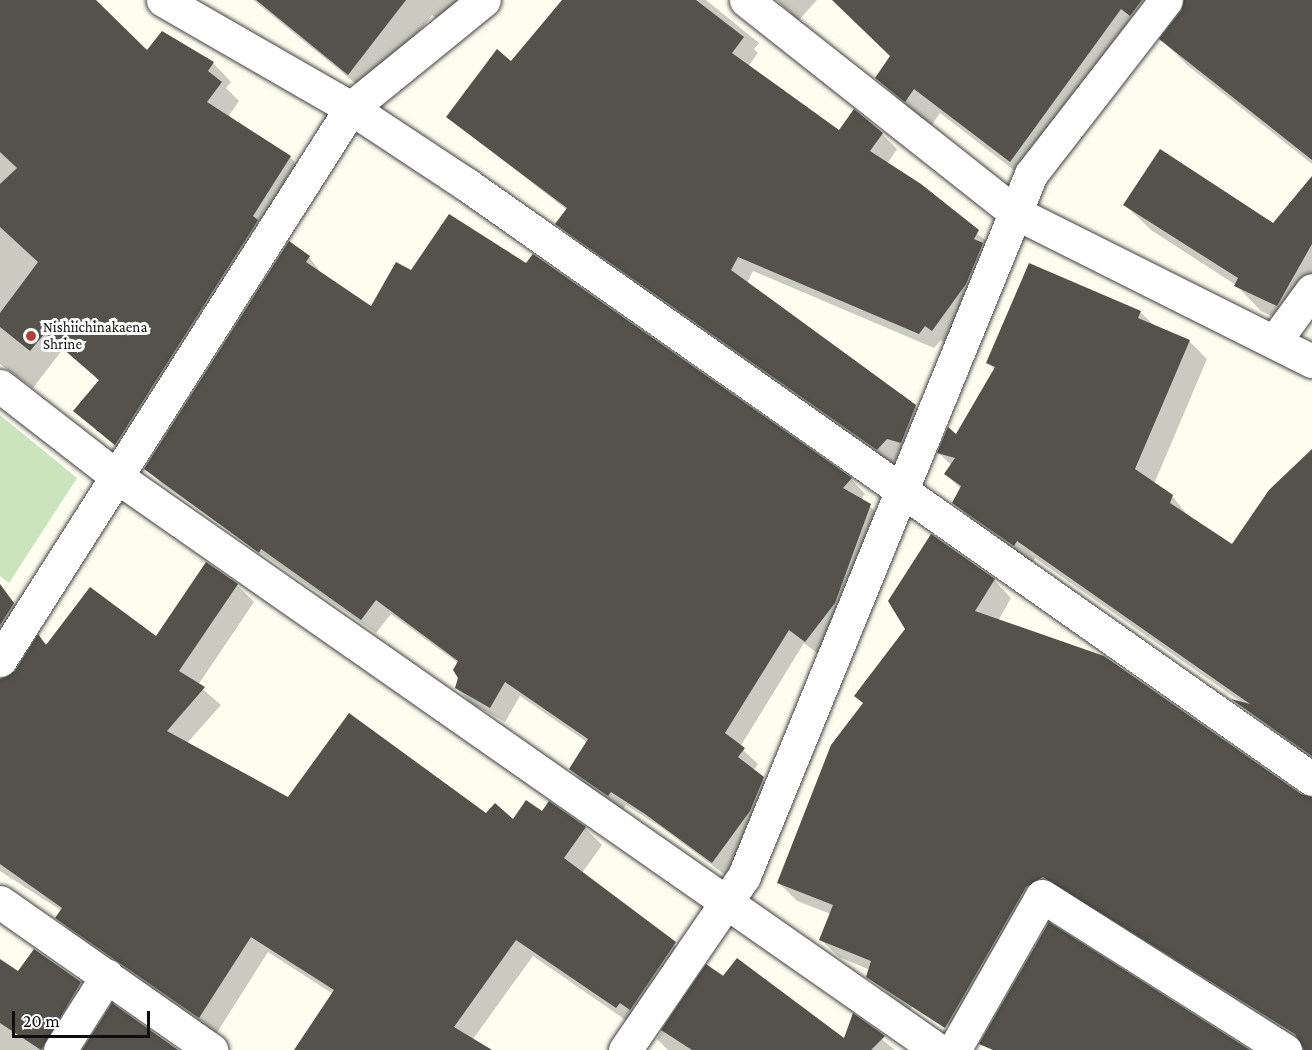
<!DOCTYPE html>
<html>
<head>
<meta charset="utf-8">
<style>
  body { margin:0 }
  #map { position:relative; width:1312px; height:1050px; overflow:hidden; background:#fdfdf0; font-family:"Crimson Pro",serif }
  div>[style] { position:absolute }
  [style*='--x'] { left:calc(var(--x)*1px); top:calc(var(--y)*1px); width:calc(var(--w)*1px); rotate:calc(var(--a)*1deg) }
  .green>* { inset:0; background:#cbe4be }
  .shadow>* { inset:0; background:#0003 }
  .building>* { inset:0; background:#55514b }
  .roads { filter:drop-shadow(0 0 2px #414141) drop-shadow(0 0 2px #414141) }
  .minor>* { height:33px; margin:-16.5px; padding:0 16.5px; transform-origin:16.5px; border-radius:16.5px; background:#fff }
  .dots>* { width:16px; height:16px; translate:-50% -50%; box-sizing:border-box; border:3px solid #fff; border-radius:50% }
  span { translate:-50% -50%; white-space:nowrap; text-align:center; line-height:1.15; -webkit-text-stroke:6px #fff; paint-order:stroke }
  .poi-label { font-size:15px; color:#0e0e0e }
  .left { translate:0 -50%; text-align:left }
  .scale { position:absolute; left:12px; top:1011px; width:138px; height:27px; box-sizing:border-box; border:3px solid #0e0e0e; border-top:0; padding-left:8px; font-size:18px; line-height:21px; white-space:nowrap; color:#0e0e0e; -webkit-text-stroke:4px #fff; paint-order:stroke }
</style>
</head>
<body>
<div id="map">
  <div class="green">
    <i style="clip-path:polygon(0 415px,77px 478px,9px 583px,0 576px)"></i>
  </div>
  <div class="shadow">
    <i style="clip-path:polygon(0 0,94px 0,147px 52px,162px 33px,214px 64px,231px 82px,226px 88px,239px 101px,228px 117px,290px 157px,308px 176px,133px 462px,75px 411px,100px 381px,63px 349px,33px 388px,0 364px)"></i>
    <i style="clip-path:polygon(253px 0,497px 0,454px 31px,432px 15px,370px 95px)"></i>
    <i style="clip-path:polygon(580px 0,706px 0,759px 43px,754px 49px,758px 53px,748px 67px,839px 132px,882px 134px,897px 149px,887px 164px,993px 246px,947px 345px,941px 340px,934px 348px,753px 271px,747px 283px,915px 406px,931px 421px,892px 464px,572px 238px,557px 224px,567px 210px,448px 117px)"></i>
    <i style="clip-path:polygon(777px 0,817px 0,798px 21px)"></i>
    <i style="clip-path:polygon(833px 0,1312px 0,1312px 164px,1187px 65px,1161px 39px,1163px 32px,1156px 41px,1152px 37px,1036px 187px,940px 113px,931px 126px,903px 104px,877px 78px,892px 56px)"></i>
    <i style="clip-path:polygon(1312px 179px,1312px 320px,1303px 331px,1261px 311px,1236px 285px,1151px 230px,1125px 205px,1273px 225px)"></i>
    <i style="clip-path:polygon(533px 256px,851px 479px,865px 494px,861px 499px,885px 520px,820px 655px,804px 643px,740px 747px,758px 764px,753px 771px,778px 793px,728px 877px,662px 828px,626px 805px,623px 810px,585px 784px,570px 769px,587px 742px,520px 696px,505px 722px,471px 703px,457px 688px,458px 663px,391px 614px,376px 633px,161px 483px,146px 468px,309px 257px,322px 274px,372px 308px,411px 272px,526px 265px)"></i>
    <i style="clip-path:polygon(1140px 312px,1156px 327px,1190px 342px,1207px 359px,1154px 484px,1172px 496px,1189px 517px,1233px 546px,1312px 452px,1312px 760px,1236px 702px,1244px 704px,1035px 558px,1032px 563px,971px 520px,954px 502px,961px 489px,946px 474px,952px 466px,939px 453px,957px 436px,995px 370px,988px 363px)"></i>
    <i style="clip-path:polygon(994px 580px,1011px 598px,998px 621px,1301px 796px,1312px 797px,1312px 1050px,1303px 1050px,1303px 1045px,1062px 894px,967px 1038px,916px 1002px,909px 1011px,867px 976px,870px 970px,839px 957px,821px 940px,831px 914px,797px 901px,779px 883px,864px 704px,856px 696px)"></i>
    <i style="clip-path:polygon(237px 585px,254px 602px,198px 685px,221px 705px,187px 743px,289px 799px,486px 815px,513px 822px,543px 814px,585px 828px,602px 845px,582px 873px,692px 959px,643px 1032px,533px 956px,473px 1039px,492px 1050px,295px 1050px,333px 994px,268px 952px,216px 1034px,74px 934px,57px 918px,62px 911px,0 871px,0 678px,10px 678px,39px 637px,47px 645px,156px 638px)"></i>
    <i style="clip-path:polygon(0 590px,23px 611px,0 669px)"></i>
    <i style="clip-path:polygon(0 961px,19px 973px,80px 983px,95px 997px,61px 1050px,0 1050px)"></i>
    <i style="clip-path:polygon(707px 966px,844px 1041px,853px 1016px,895px 1050px,668px 1050px,657px 1039px)"></i>
  </div>
  <div class="building">
    <i style="clip-path:polygon(0 0,96px 0,147px 50px,162px 31px,214px 62px,208px 71px,222px 82px,207px 102px,291px 156px,253px 216px,258px 220px,115px 445px,73px 411px,99px 380px,45px 333px,30px 351px,0 327px,0 313px,38px 262px,0 227px,0 184px,17px 168px,0 152px)"></i>
    <i style="clip-path:polygon(256px 0,406px 0,348px 75px)"></i>
    <i style="clip-path:polygon(562px 0,696px 0,744px 37px,732px 53px,839px 130px,854px 109px,883px 133px,870px 151px,921px 184px,979px 230px,974px 239px,983px 243px,966px 284px,932px 331px,925px 326px,919px 334px,738px 257px,731px 270px,916px 405px,901px 443px,887px 439px,877px 450px,555px 224px,567px 208px,446px 117px,497px 49px,511px 61px)"></i>
    <i style="clip-path:polygon(832px 0,1142px 0,1130px 16px,1121px 9px,1010px 162px,914px 89px,905px 102px,875px 78px,890px 56px)"></i>
    <i style="clip-path:polygon(1184px 0,1312px 0,1312px 160px,1159px 39px,1181px 11px)"></i>
    <i style="clip-path:polygon(1160px 149px,1273px 223px,1312px 176px,1312px 244px,1277px 306px,1234px 286px,1238px 278px,1123px 205px)"></i>
    <i style="clip-path:polygon(449px 214px,526px 263px,533px 254px,852px 478px,843px 488px,871px 504px,835px 603px,805px 642px,789px 630px,725px 733px,745px 748px,738px 757px,764px 777px,750px 811px,712px 863px,645px 814px,611px 792px,608px 796px,569px 769px,588px 739px,505px 682px,490px 708px,455px 688px,458px 678px,453px 670px,458px 661px,376px 600px,361px 620px,261px 549px,259px 553px,144px 469px,289px 241px,310px 256px,306px 262px,371px 306px,396px 262px,411px 270px)"></i>
    <i style="clip-path:polygon(1029px 263px,1141px 311px,1138px 318px,1190px 340px,1135px 469px,1173px 495px,1170px 503px,1232px 544px,1269px 490px,1312px 449px,1312px 756px,1231px 699px,1250px 704px,1017px 541px,1014px 546px,952px 503px,961px 486px,944px 474px,955px 458px,937px 453px,948px 427px,956px 434px,995px 367px,986px 363px)"></i>
    <i style="clip-path:polygon(931px 534px,995px 579px,975px 611px,1104px 656px,1301px 794px,1312px 797px,1312px 1050px,1304px 1050px,1295px 1034px,1043px 877px,1026px 887px,945px 1028px,866px 977px,871px 961px,819px 940px,833px 905px,777px 883px,831px 745px,863px 703px,854px 696px,905px 629px,888px 601px)"></i>
    <i style="clip-path:polygon(206px 562px,238px 584px,179px 671px,205px 687px,167px 731px,288px 797px,349px 713px,486px 813px,495px 803px,513px 819px,526px 800px,542px 811px,549px 801px,586px 827px,564px 858px,676px 942px,630px 1010px,620px 1003px,616px 1008px,516px 940px,454px 1027px,492px 1050px,294px 1050px,334px 990px,251px 937px,199px 1018px,55px 918px,62px 908px,0 864px,0 679px,15px 671px,38px 634px,46px 645px,90px 587px,156px 636px)"></i>
    <i style="clip-path:polygon(0 584px,14px 603px,0 625px)"></i>
    <i style="clip-path:polygon(1049px 922px,1250px 1050px,993px 1050px,979px 1044px)"></i>
    <i style="clip-path:polygon(34px 949px,81px 982px,41px 1050px,0 1023px,0 959px,18px 971px)"></i>
    <i style="clip-path:polygon(737px 958px,844px 1038px,853px 1013px,885px 1036px,871px 1050px,692px 1050px,661px 1030px,706px 964px,723px 976px)"></i>
    <i style="clip-path:polygon(112px 1003px,178px 1050px,82px 1050px)"></i>
  </div>
  <div class="roads">
    <div class="minor">
      <i style="--x:163;--y:0;--w:217;--a:29.9"></i>
      <i style="--x:351;--y:108;--w:138;--a:33.5"></i>
      <i style="--x:466;--y:184;--w:1034;--a:35.12"></i>
      <i style="--x:746;--y:0;--w:342;--a:38.3"></i>
      <i style="--x:1014;--y:212;--w:333;--a:26.6"></i>
      <i style="--x:1274;--y:342;--w:64;--a:-53.8"></i>
      <i style="--x:0;--y:386;--w:147;--a:37.8"></i>
      <i style="--x:116;--y:476;--w:1003;--a:34.93"></i>
      <i style="--x:0;--y:660;--w:654;--a:-57.55"></i>
      <i style="--x:351;--y:108;--w:171;--a:-39.1"></i>
      <i style="--x:0;--y:902;--w:258;--a:35"></i>
      <i style="--x:60;--y:1050;--w:88;--a:-57.6"></i>
      <i style="--x:625;--y:1050;--w:211;--a:-55.6"></i>
      <i style="--x:744;--y:876;--w:758;--a:-67.76"></i>
      <i style="--x:1031;--y:174;--w:220;--a:-52.2"></i>
      <i style="--x:954;--y:1050;--w:177;--a:-60.3"></i>
      <i style="--x:1042;--y:896;--w:288;--a:32.4"></i>
    </div>
  </div>
  <div class="dots">
    <i style="left:31px;top:336px;background:#ad4337"></i>
  </div>
  <div class="poi-label">
    <span class="left" style="left:43px;top:336px">Nishiichinakaena<br>Shrine</span>
  </div>
  <div class="scale">20 m</div>
</div>
</body>
</html>
